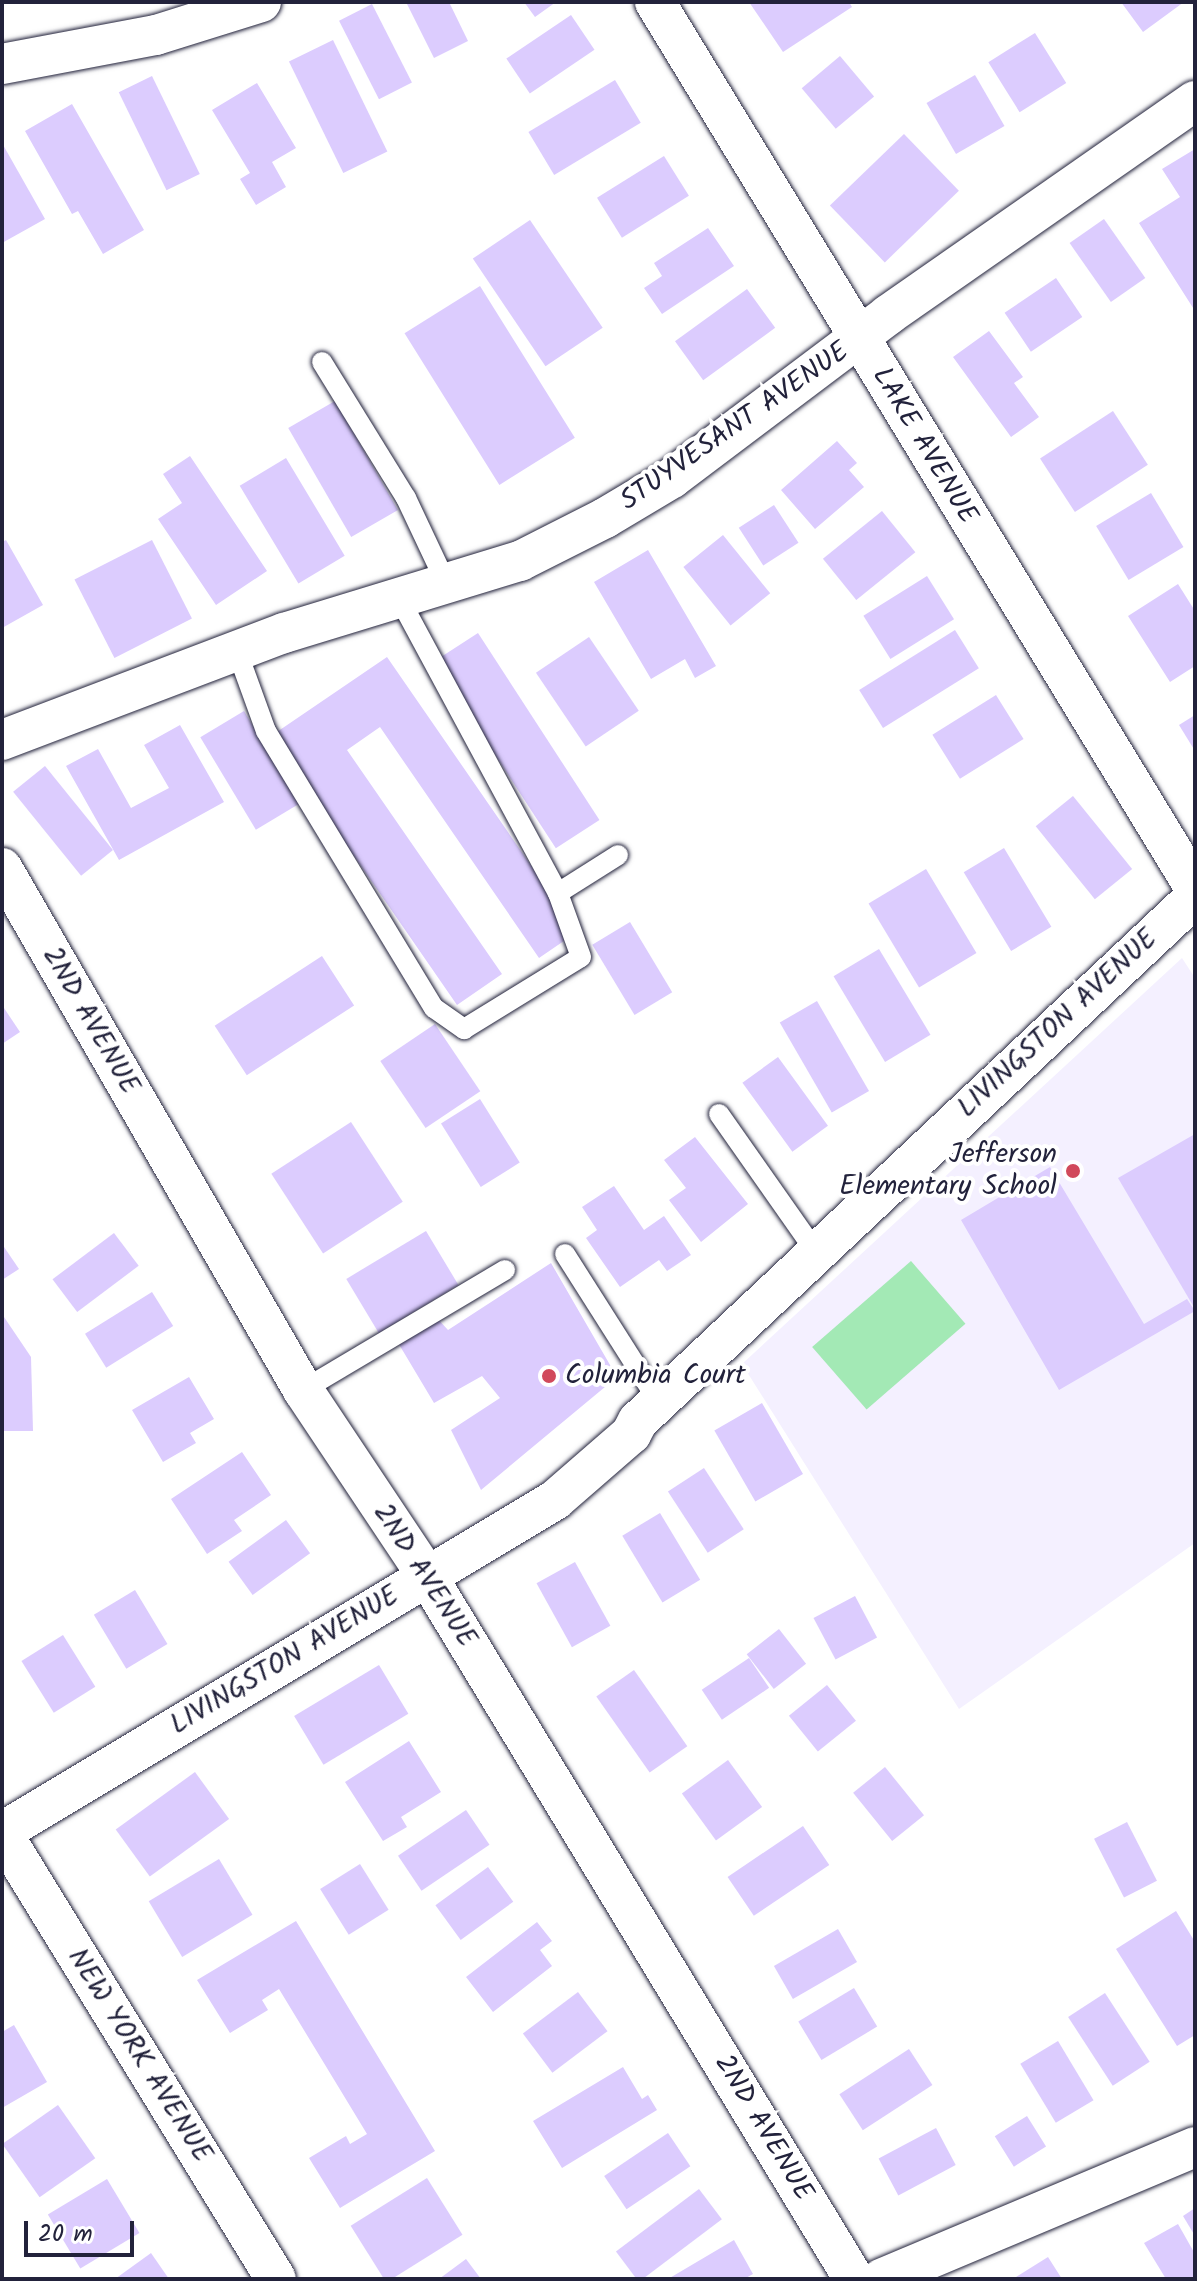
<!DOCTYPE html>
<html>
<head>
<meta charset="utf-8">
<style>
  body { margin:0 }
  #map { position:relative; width:1197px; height:2281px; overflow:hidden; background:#fff; font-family:Kalam,sans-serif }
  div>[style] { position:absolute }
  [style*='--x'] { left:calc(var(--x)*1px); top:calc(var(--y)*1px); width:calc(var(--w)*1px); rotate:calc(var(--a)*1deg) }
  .built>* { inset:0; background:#f4f0ff }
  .green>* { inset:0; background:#a3e9b5; transform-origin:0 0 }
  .building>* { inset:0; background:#dcccfe; transform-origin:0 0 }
  .roads { filter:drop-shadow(0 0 2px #22223b) drop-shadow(0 0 2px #22223b) }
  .lane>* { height:20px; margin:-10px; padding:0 10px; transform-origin:10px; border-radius:10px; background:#fff }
  .street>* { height:40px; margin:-20px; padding:0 20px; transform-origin:20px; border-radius:20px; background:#fff }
  .dots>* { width:22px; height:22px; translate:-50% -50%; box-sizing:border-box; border:4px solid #fff; border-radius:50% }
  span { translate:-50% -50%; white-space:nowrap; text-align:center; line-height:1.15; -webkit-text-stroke:8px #fff; paint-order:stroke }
  .street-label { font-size:28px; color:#22223b }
  .poi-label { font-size:28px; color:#22223b }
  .right { translate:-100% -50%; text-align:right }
  .left { translate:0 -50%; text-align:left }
  .frame { position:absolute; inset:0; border:4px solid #22223b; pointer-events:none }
  .scale { position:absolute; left:24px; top:2221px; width:110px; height:36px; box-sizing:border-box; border:4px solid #22223b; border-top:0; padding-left:10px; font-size:24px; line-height:28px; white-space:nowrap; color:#22223b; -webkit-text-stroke:6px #fff; paint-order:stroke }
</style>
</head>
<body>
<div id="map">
  <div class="built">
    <i style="clip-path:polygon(1182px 958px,1195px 978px,1195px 1543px,959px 1709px,742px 1364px)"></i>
  </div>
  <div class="green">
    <i style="left:911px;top:1261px;width:83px;height:131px;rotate:49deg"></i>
  </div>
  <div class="building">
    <i style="clip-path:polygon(406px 2px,449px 2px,468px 41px,434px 58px)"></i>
    <i style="clip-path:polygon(524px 2px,556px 2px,535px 17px)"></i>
    <i style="clip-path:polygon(749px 2px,849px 2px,852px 7px,783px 52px)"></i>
    <i style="clip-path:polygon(1121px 2px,1184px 2px,1143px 32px)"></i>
    <i style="left:372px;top:4px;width:88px;height:37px;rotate:63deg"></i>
    <i style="left:571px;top:15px;width:42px;height:78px;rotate:56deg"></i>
    <i style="left:1035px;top:33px;width:59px;height:55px;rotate:58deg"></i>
    <i style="left:333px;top:40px;width:124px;height:49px;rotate:64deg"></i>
    <i style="left:840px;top:56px;width:53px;height:50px;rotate:50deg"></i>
    <i style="left:975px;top:75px;width:59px;height:56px;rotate:60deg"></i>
    <i style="left:152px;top:76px;width:109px;height:37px;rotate:64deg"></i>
    <i style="left:615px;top:80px;width:50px;height:101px;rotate:59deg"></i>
    <i style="clip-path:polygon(257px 83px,296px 148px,272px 162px,286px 187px,256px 205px,240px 179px,250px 173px,212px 110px)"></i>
    <i style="clip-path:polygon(72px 104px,144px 230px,103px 254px,78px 211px,72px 214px,25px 131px)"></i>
    <i style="left:904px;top:134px;width:79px;height:103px;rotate:46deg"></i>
    <i style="clip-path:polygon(2px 143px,45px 219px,2px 243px)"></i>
    <i style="clip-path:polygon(1195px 149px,1195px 311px,1139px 223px,1180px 197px,1162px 169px)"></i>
    <i style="left:664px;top:156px;width:47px;height:79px;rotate:58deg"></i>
    <i style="left:1104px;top:219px;width:72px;height:42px;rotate:55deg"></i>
    <i style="left:530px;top:220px;width:130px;height:69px;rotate:56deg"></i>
    <i style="clip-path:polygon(708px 228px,734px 266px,662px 314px,644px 288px,662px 276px,654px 263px)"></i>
    <i style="left:1056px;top:278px;width:47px;height:62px;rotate:56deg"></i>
    <i style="left:480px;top:286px;width:179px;height:89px;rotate:58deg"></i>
    <i style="left:747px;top:289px;width:48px;height:89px;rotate:54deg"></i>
    <i style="clip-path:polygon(989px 331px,1023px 377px,1014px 383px,1039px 417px,1011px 437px,953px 357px)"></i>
    <i style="left:335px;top:401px;width:126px;height:54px;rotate:60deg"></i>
    <i style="left:1113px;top:411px;width:64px;height:87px;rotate:57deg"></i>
    <i style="clip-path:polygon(837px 441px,857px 463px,849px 470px,864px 487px,815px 529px,781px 490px)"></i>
    <i style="clip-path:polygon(190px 456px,267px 571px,216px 605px,158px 519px,182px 503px,163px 474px)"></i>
    <i style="left:286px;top:458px;width:114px;height:54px;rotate:59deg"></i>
    <i style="left:1151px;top:493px;width:63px;height:64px;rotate:59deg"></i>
    <i style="left:774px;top:505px;width:45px;height:42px;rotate:57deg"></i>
    <i style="left:882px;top:511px;width:53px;height:76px;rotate:51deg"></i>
    <i style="left:723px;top:535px;width:75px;height:51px;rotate:51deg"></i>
    <i style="clip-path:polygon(6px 540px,43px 605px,2px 628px,2px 542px)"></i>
    <i style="left:152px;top:540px;width:88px;height:87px;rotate:63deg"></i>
    <i style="clip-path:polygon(648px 550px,716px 666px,695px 678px,685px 659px,651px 679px,594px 582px)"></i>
    <i style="left:927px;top:576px;width:51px;height:75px;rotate:58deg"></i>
    <i style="clip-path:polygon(1178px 584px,1195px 611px,1195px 666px,1170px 682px,1128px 616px)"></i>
    <i style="left:955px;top:630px;width:45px;height:113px;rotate:58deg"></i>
    <i style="left:478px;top:633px;width:223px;height:52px;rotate:57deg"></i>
    <i style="left:589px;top:637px;width:89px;height:64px;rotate:56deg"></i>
    <i style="clip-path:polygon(387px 657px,577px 932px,539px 958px,380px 727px,347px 750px,502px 974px,457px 1005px,271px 736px)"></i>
    <i style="left:996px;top:695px;width:52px;height:75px;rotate:58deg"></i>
    <i style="left:244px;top:711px;width:108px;height:51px;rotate:59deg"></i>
    <i style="clip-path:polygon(1195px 715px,1195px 751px,1179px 725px)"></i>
    <i style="clip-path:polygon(180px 725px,224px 802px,119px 860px,66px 766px,98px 749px,131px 808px,169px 788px,144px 745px)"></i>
    <i style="left:45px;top:766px;width:108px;height:41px;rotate:51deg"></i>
    <i style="left:1073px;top:796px;width:94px;height:48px;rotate:51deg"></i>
    <i style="left:1004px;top:848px;width:92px;height:47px;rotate:59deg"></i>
    <i style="left:926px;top:869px;width:98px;height:67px;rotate:59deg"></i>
    <i style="left:630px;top:922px;width:82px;height:44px;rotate:59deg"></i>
    <i style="left:879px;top:949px;width:100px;height:53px;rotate:59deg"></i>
    <i style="left:322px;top:956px;width:59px;height:128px;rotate:57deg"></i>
    <i style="left:817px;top:1001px;width:104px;height:43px;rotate:60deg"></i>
    <i style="clip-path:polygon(2px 1005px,20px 1032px,2px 1044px)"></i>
    <i style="left:435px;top:1024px;width:81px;height:66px;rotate:56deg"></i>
    <i style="left:778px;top:1057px;width:85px;height:44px;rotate:54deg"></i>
    <i style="left:480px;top:1099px;width:75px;height:46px;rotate:58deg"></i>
    <i style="left:351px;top:1122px;width:95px;height:95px;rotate:57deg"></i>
    <i style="clip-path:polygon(1195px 1134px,1195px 1309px,1118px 1178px)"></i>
    <i style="clip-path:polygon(695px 1137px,748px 1204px,701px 1242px,669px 1200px,686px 1188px,664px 1160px)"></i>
    <i style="clip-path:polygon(1050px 1167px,1144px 1324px,1187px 1299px,1195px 1311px,1059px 1390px,961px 1220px)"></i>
    <i style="clip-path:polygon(614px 1186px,644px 1230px,664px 1216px,691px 1255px,667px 1271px,659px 1260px,620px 1287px,586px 1238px,597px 1230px,582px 1207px)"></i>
    <i style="left:426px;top:1231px;width:63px;height:93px;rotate:59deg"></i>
    <i style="left:114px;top:1233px;width:41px;height:77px;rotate:53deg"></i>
    <i style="clip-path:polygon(2px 1244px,19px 1269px,2px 1280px)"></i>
    <i style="clip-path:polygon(551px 1263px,617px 1377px,481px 1490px,451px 1430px,500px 1398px,482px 1376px,434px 1403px,397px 1341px,437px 1318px,448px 1330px)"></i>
    <i style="left:152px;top:1292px;width:40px;height:79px;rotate:58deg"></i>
    <i style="clip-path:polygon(2px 1314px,31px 1357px,33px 1431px,2px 1431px)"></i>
    <i style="clip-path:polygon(189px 1377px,214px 1419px,190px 1433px,196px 1443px,163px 1462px,132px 1410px)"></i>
    <i style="left:762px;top:1403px;width:82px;height:55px;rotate:60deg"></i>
    <i style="clip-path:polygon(242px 1452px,271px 1495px,234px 1520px,242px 1531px,207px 1554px,171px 1499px)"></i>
    <i style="left:704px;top:1468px;width:73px;height:43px;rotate:57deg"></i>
    <i style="left:660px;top:1513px;width:78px;height:44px;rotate:59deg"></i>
    <i style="left:286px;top:1520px;width:41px;height:71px;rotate:54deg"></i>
    <i style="left:575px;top:1562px;width:73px;height:44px;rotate:61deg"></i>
    <i style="left:135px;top:1590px;width:63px;height:48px;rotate:59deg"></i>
    <i style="left:855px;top:1596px;width:47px;height:47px;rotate:62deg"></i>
    <i style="left:779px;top:1629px;width:44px;height:41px;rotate:52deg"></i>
    <i style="left:63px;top:1635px;width:61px;height:49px;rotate:58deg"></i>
    <i style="left:749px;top:1658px;width:36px;height:57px;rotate:56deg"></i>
    <i style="left:379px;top:1665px;width:57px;height:99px;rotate:59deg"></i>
    <i style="left:634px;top:1670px;width:93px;height:46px;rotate:55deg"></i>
    <i style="left:827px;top:1685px;width:46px;height:49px;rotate:51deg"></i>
    <i style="clip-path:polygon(409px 1741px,441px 1792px,401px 1817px,407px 1827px,383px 1841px,345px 1782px)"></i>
    <i style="left:728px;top:1760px;width:58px;height:57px;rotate:54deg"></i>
    <i style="left:885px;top:1767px;width:62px;height:41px;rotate:51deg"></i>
    <i style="left:195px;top:1772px;width:58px;height:98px;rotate:54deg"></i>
    <i style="left:466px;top:1810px;width:42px;height:82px;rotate:56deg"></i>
    <i style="left:1127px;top:1822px;width:66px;height:37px;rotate:63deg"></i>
    <i style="left:803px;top:1826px;width:47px;height:91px;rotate:56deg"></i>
    <i style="left:219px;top:1859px;width:65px;height:82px;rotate:59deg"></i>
    <i style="left:360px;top:1864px;width:54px;height:47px;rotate:58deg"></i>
    <i style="left:488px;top:1867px;width:43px;height:65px;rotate:54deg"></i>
    <i style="clip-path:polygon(1176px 1911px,1195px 1942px,1195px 2035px,1177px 2046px,1116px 1949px)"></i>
    <i style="clip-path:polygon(296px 1921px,435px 2151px,340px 2208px,309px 2158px,346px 2136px,350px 2144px,367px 2134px,279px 1989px,262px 2000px,268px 2010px,230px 2033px,197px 1980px)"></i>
    <i style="clip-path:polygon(537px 1922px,552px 1941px,540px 1950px,552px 1966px,493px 2012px,466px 1977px)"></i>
    <i style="left:838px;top:1929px;width:38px;height:74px;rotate:60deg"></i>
    <i style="left:854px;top:1988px;width:45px;height:65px;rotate:59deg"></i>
    <i style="left:578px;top:1992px;width:49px;height:69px;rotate:53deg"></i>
    <i style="left:1105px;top:1993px;width:82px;height:44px;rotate:57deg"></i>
    <i style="clip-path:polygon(14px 2025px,47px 2082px,2px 2108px,2px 2032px)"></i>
    <i style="left:1058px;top:2041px;width:69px;height:44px;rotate:59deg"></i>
    <i style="left:909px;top:2049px;width:43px;height:83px;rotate:57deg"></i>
    <i style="clip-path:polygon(623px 2067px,642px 2099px,648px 2095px,657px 2110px,562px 2168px,533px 2121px)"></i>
    <i style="left:58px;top:2105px;width:65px;height:68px;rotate:55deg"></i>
    <i style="left:1027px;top:2116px;width:36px;height:38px;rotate:58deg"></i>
    <i style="left:936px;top:2128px;width:42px;height:65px;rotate:62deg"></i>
    <i style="left:668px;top:2133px;width:40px;height:77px;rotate:56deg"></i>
    <i style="left:427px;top:2178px;width:67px;height:90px;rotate:58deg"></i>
    <i style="left:107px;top:2179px;width:63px;height:69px;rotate:59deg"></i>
    <i style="left:699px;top:2189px;width:38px;height:104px;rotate:53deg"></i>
    <i style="clip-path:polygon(1195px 2208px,1195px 2236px,1183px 2216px)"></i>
    <i style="clip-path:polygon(1178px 2224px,1195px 2254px,1195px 2279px,1166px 2279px,1144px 2243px)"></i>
    <i style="clip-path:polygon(734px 2240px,753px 2274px,744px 2279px,668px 2279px)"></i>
    <i style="clip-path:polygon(151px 2253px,169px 2279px,115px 2279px)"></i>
    <i style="clip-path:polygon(1048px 2257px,1062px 2279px,1013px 2279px)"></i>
    <i style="clip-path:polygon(466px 2259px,481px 2279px,439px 2279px)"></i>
  </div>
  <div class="roads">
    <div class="lane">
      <i style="--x:322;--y:362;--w:160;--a:58.3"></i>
      <i style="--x:406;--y:498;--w:94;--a:64.8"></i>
      <i style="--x:399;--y:598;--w:335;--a:61.7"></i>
      <i style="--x:558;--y:893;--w:71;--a:-32.3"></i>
      <i style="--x:237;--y:651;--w:85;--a:70.1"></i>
      <i style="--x:266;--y:731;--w:324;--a:58.8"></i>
      <i style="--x:434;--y:1008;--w:37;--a:35"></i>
      <i style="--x:464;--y:1029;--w:137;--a:-31.6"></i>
      <i style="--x:581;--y:957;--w:68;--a:-109.8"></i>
      <i style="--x:719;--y:1114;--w:169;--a:54.9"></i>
      <i style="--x:565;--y:1254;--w:175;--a:57.6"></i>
      <i style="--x:303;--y:1390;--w:235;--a:-30.7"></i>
    </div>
    <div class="street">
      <i style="--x:655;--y:2;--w:1038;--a:58.64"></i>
      <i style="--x:2;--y:64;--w:157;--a:-10.7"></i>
      <i style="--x:156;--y:35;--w:110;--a:-17.4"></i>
      <i style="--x:2;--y:740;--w:302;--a:-20.8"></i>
      <i style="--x:284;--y:633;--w:247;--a:-17"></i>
      <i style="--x:520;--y:561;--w:95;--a:-26.8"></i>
      <i style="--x:605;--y:518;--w:78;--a:-30.8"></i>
      <i style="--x:672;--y:478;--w:271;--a:-37"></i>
      <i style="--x:888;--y:315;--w:374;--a:-34.9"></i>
      <i style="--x:2;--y:868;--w:603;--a:60.03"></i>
      <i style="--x:303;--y:1390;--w:224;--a:56.3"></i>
      <i style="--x:427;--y:1576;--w:823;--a:58.73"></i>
      <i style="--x:2;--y:1832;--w:645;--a:-30.98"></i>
      <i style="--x:555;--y:1500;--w:101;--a:-41"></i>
      <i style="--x:631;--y:1434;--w:15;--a:-62"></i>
      <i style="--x:638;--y:1421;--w:765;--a:-43.25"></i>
      <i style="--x:2;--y:1833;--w:523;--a:58.44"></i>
      <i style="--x:881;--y:2279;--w:341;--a:-22.8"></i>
    </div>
  </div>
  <div class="dots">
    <i style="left:1073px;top:1171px;background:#d1495b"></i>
    <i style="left:549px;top:1376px;background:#d1495b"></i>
  </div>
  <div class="street-label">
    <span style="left:735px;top:427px;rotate:-35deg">STUYVESANT AVENUE</span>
    <span style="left:924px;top:446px;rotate:59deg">LAKE AVENUE</span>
    <span style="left:90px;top:1021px;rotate:60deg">2ND AVENUE</span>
    <span style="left:1058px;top:1024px;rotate:-43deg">LIVINGSTON AVENUE</span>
    <span style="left:424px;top:1576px;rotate:57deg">2ND AVENUE</span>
    <span style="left:285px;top:1661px;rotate:-31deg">LIVINGSTON AVENUE</span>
    <span style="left:139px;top:2056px;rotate:58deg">NEW YORK AVENUE</span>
    <span style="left:763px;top:2128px;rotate:59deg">2ND AVENUE</span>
  </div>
  <div class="poi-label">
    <span class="right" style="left:1057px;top:1171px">Jefferson<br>Elementary School</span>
    <span class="left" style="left:565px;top:1376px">Columbia Court</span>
  </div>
  <div class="frame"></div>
  <div class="scale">20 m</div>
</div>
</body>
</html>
